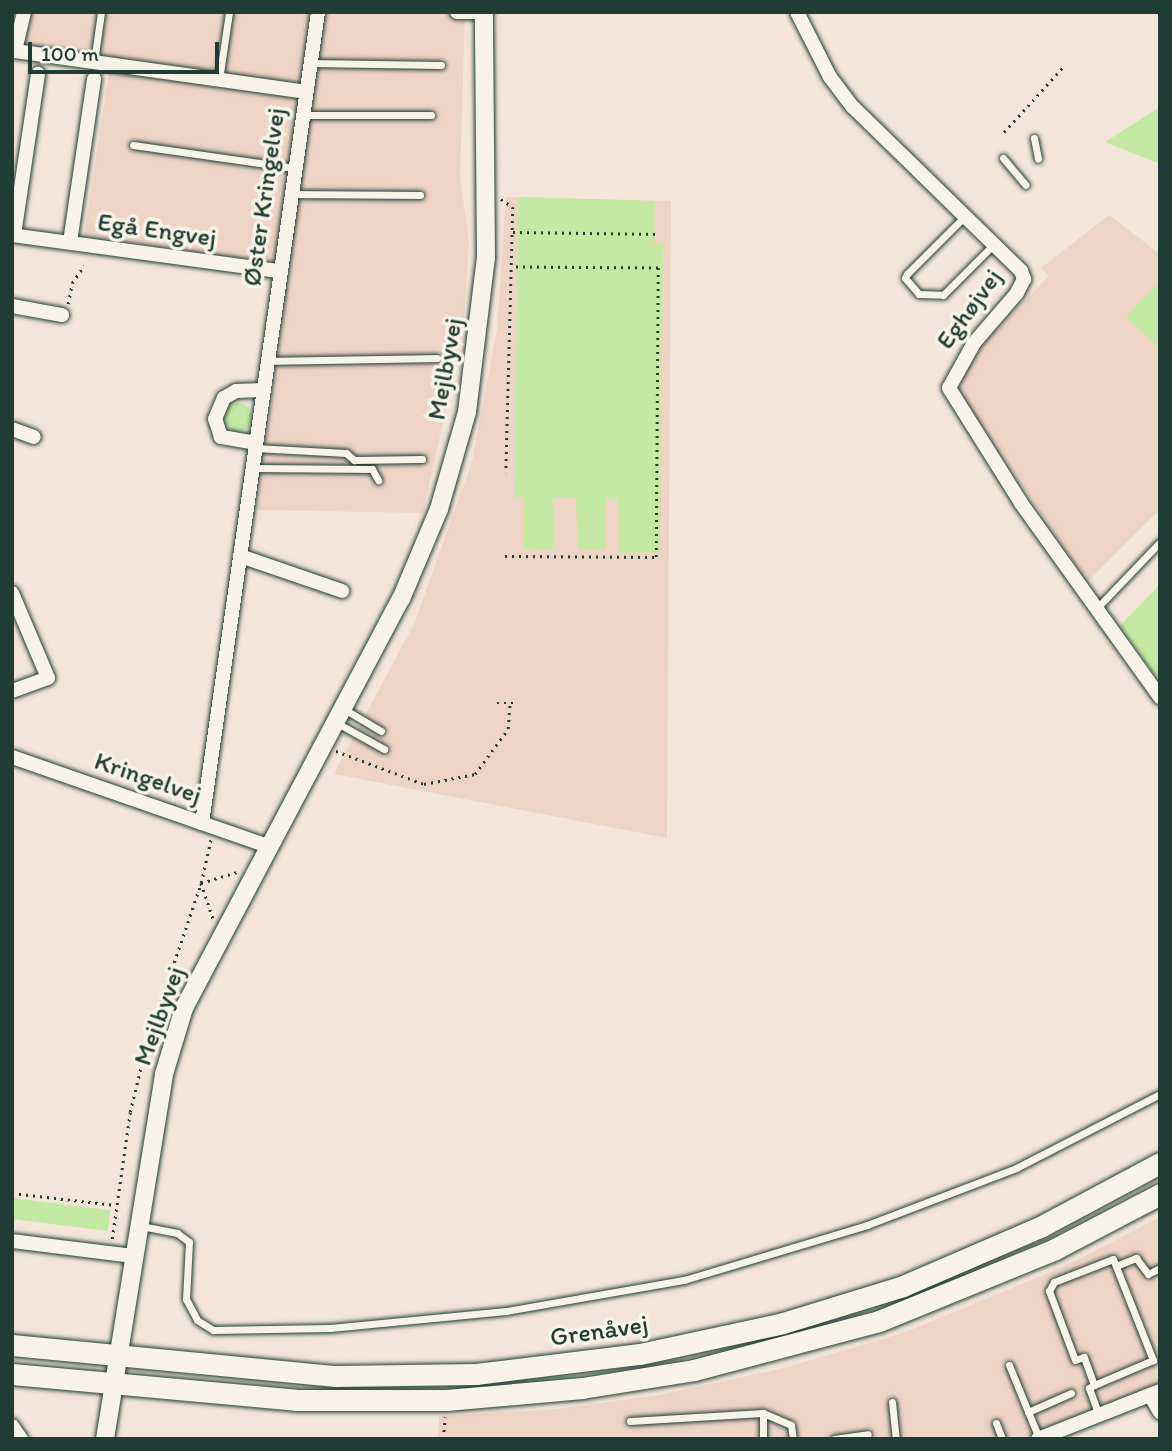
<!DOCTYPE html>
<html>
<head>
<meta charset="utf-8">
<style>
  body { margin:0 }
  #map { position:relative; width:1172px; height:1451px; overflow:hidden; background:#f3e5d8; font-family:Itim,sans-serif }
  div>[style] { position:absolute }
  [style*='--x'] { left:calc(var(--x)*1px); top:calc(var(--y)*1px); width:calc(var(--w)*1px); rotate:calc(var(--a)*1deg) }
  .built>* { inset:0; background:#eed4c4 }
  .green>* { inset:0; background:#c4e9a3; transform-origin:0 0 }
  .round { border-radius:50% }
  .path>* { height:2.5px; margin-top:-1.25px; transform-origin:0; background:repeating-linear-gradient(90deg,#1f3d34 0 2px,transparent 0 7px) }
  .roads { filter:drop-shadow(0 0 2px #1f3d34) drop-shadow(0 0 2px #1f3d34) }
  .service>* { height:7px; margin:-3.5px; padding:0 3.5px; transform-origin:3.5px; border-radius:3.5px; background:#f7f3e8 }
  .minor>* { height:14px; margin:-7px; padding:0 7px; transform-origin:7px; border-radius:7px; background:#f7f3e8 }
  .tertiary>* { height:18px; margin:-9px; padding:0 9px; transform-origin:9px; border-radius:9px; background:#f7f3e8 }
  .secondary>* { height:21px; margin:-10.5px; padding:0 10.5px; transform-origin:10.5px; border-radius:10.5px; background:#f7f3e8 }
  span { translate:-50% -50%; white-space:nowrap; text-align:center; line-height:1.15; -webkit-text-stroke:7px #f7f3e8; paint-order:stroke }
  .street-label { font-size:26px; color:#1f3d34 }
  .frame { position:absolute; inset:0; border:14px solid #1f3d34; pointer-events:none }
  .scale { position:absolute; left:28px; top:42px; width:191px; height:32px; box-sizing:border-box; border:4px solid #1f3d34; border-top:0; padding-left:9px; font-size:21px; line-height:24px; white-space:nowrap; color:#1f3d34; -webkit-text-stroke:5px #f7f3e8; paint-order:stroke }
</style>
</head>
<body>
<div id="map">
  <div class="built">
    <i style="clip-path:polygon(12px 12px,465px 12px,460px 177px,469px 242px,463px 331px,423px 513px,257px 510px,290px 265px,84px 236px,109px 72px,12px 54px)"></i>
    <i style="clip-path:polygon(506px 197px,671px 201px,667px 838px,334px 774px,414px 624px,472px 462px,497px 330px)"></i>
    <i style="clip-path:polygon(1109px 215px,1160px 254px,1160px 509px,1087px 582px,956px 387px,978px 346px,1049px 276px,1041px 268px)"></i>
    <i style="clip-path:polygon(1160px 1217px,1160px 1382px,1059px 1426px,1015px 1439px,438px 1439px,439px 1416px,558px 1409px,659px 1395px,784px 1368px,903px 1333px,1065px 1266px)"></i>
  </div>
  <div class="green">
    <i style="clip-path:polygon(1160px 107px,1160px 164px,1105px 142px)"></i>
    <i style="clip-path:polygon(518px 197px,655px 201px,654px 243px,663px 244px,660px 552px,619px 553px,618px 499px,606px 499px,606px 550px,578px 550px,576px 498px,553px 498px,553px 550px,524px 549px,524px 498px,515px 498px)"></i>
    <i style="clip-path:polygon(1160px 281px,1160px 348px,1126px 317px)"></i>
    <i class="round" style="left:224px;top:403px;width:28px;height:28px"></i>
    <i style="clip-path:polygon(1160px 584px,1160px 682px,1120px 626px)"></i>
    <i style="left:12px;top:1198px;width:99px;height:21px;rotate:7deg"></i>
  </div>
  <div class="path">
    <i style="--x:1004;--y:132;--w:89;--a:-47.7"></i>
    <i style="--x:501;--y:199;--w:14;--a:34"></i>
    <i style="--x:513;--y:207;--w:266;--a:91.5"></i>
    <i style="--x:513;--y:232;--w:146;--a:0.8"></i>
    <i style="--x:979;--y:299;--w:11;--a:41"></i>
    <i style="--x:68;--y:304;--w:21;--a:-79"></i>
    <i style="--x:72;--y:283;--w:21;--a:-55"></i>
    <i style="--x:505;--y:556;--w:151;--a:0.4"></i>
    <i style="--x:656;--y:557;--w:289;--a:-89.6"></i>
    <i style="--x:658;--y:268;--w:145;--a:-179.6"></i>
    <i style="--x:497;--y:703;--w:16;--a:0"></i>
    <i style="--x:336;--y:751;--w:94;--a:20.6"></i>
    <i style="--x:424;--y:784;--w:52;--a:-11.1"></i>
    <i style="--x:475;--y:774;--w:56;--a:-53.7"></i>
    <i style="--x:508;--y:729;--w:26;--a:-86"></i>
    <i style="--x:201;--y:883;--w:39;--a:-17"></i>
    <i style="--x:201;--y:883;--w:39;--a:71"></i>
    <i style="--x:12;--y:1193;--w:104;--a:6.6"></i>
    <i style="--x:112;--y:1239;--w:128;--a:-81.9"></i>
    <i style="--x:130;--y:1112;--w:72;--a:-76.3"></i>
    <i style="--x:147;--y:1042;--w:168;--a:-71.2"></i>
    <i style="--x:201;--y:883;--w:45;--a:-77.2"></i>
    <i style="--x:443;--y:1439;--w:22;--a:-85"></i>
  </div>
  <div class="roads">
    <div class="service">
      <i style="--x:94;--y:62;--w:50;--a:-82"></i>
      <i style="--x:310;--y:63;--w:131;--a:0.9"></i>
      <i style="--x:219;--y:80;--w:69;--a:-81.6"></i>
      <i style="--x:303;--y:115;--w:128;--a:0"></i>
      <i style="--x:1034;--y:138;--w:21;--a:79"></i>
      <i style="--x:133;--y:145;--w:163;--a:8.1"></i>
      <i style="--x:1003;--y:158;--w:35;--a:50"></i>
      <i style="--x:292;--y:194;--w:128;--a:0.4"></i>
      <i style="--x:965;--y:216;--w:82;--a:135"></i>
      <i style="--x:907;--y:274;--w:4;--a:117"></i>
      <i style="--x:905;--y:278;--w:21;--a:49"></i>
      <i style="--x:919;--y:294;--w:24;--a:2"></i>
      <i style="--x:943;--y:295;--w:72;--a:-45"></i>
      <i style="--x:266;--y:361;--w:171;--a:-1"></i>
      <i style="--x:255;--y:448;--w:91;--a:3.1"></i>
      <i style="--x:346;--y:453;--w:11;--a:41"></i>
      <i style="--x:354;--y:460;--w:68;--a:-0.8"></i>
      <i style="--x:252;--y:468;--w:120;--a:0.5"></i>
      <i style="--x:372;--y:469;--w:13;--a:61"></i>
      <i style="--x:1097;--y:608;--w:91;--a:-46.3"></i>
      <i style="--x:344;--y:709;--w:43;--a:30.7"></i>
      <i style="--x:337;--y:723;--w:54;--a:29"></i>
      <i style="--x:141;--y:1226;--w:37;--a:11"></i>
      <i style="--x:177;--y:1233;--w:15;--a:37"></i>
      <i style="--x:189;--y:1242;--w:57;--a:93"></i>
      <i style="--x:186;--y:1299;--w:24;--a:62"></i>
      <i style="--x:197;--y:1320;--w:19;--a:32"></i>
      <i style="--x:213;--y:1330;--w:117;--a:-1"></i>
      <i style="--x:330;--y:1328;--w:177;--a:-5.5"></i>
      <i style="--x:506;--y:1311;--w:181;--a:-9.9"></i>
      <i style="--x:684;--y:1280;--w:191;--a:-16.7"></i>
      <i style="--x:867;--y:1225;--w:160;--a:-20.9"></i>
      <i style="--x:1016;--y:1168;--w:162;--a:-27.2"></i>
      <i style="--x:1116;--y:1266;--w:22;--a:-22"></i>
      <i style="--x:1136;--y:1258;--w:20;--a:53"></i>
      <i style="--x:1148;--y:1274;--w:13;--a:-27"></i>
      <i style="--x:1009;--y:1365;--w:79;--a:67.7"></i>
      <i style="--x:1094;--y:1385;--w:30;--a:-110"></i>
      <i style="--x:1084;--y:1357;--w:9;--a:162"></i>
      <i style="--x:1075;--y:1360;--w:74;--a:-110.6"></i>
      <i style="--x:1049;--y:1291;--w:10;--a:-61"></i>
      <i style="--x:1054;--y:1282;--w:63;--a:-21.3"></i>
      <i style="--x:1113;--y:1259;--w:109;--a:68.4"></i>
      <i style="--x:1153;--y:1360;--w:64;--a:157"></i>
      <i style="--x:1094;--y:1385;--w:6;--a:149"></i>
      <i style="--x:1089;--y:1388;--w:29;--a:70"></i>
      <i style="--x:892;--y:1402;--w:37;--a:84"></i>
      <i style="--x:1028;--y:1412;--w:47;--a:-23.8"></i>
      <i style="--x:763;--y:1413;--w:30;--a:23"></i>
      <i style="--x:791;--y:1425;--w:14;--a:82"></i>
      <i style="--x:630;--y:1421;--w:133;--a:-3.4"></i>
      <i style="--x:763;--y:1413;--w:26;--a:90"></i>
      <i style="--x:996;--y:1423;--w:17;--a:69"></i>
      <i style="--x:834;--y:1439;--w:34;--a:-8"></i>
    </div>
    <div class="minor">
      <i style="--x:24;--y:12;--w:40;--a:103"></i>
      <i style="--x:15;--y:51;--w:293;--a:8"></i>
      <i style="--x:457;--y:12;--w:17;--a:0"></i>
      <i style="--x:797;--y:12;--w:73;--a:63.1"></i>
      <i style="--x:830;--y:77;--w:38;--a:53"></i>
      <i style="--x:853;--y:107;--w:235;--a:44.3"></i>
      <i style="--x:1021;--y:271;--w:9;--a:69"></i>
      <i style="--x:1024;--y:279;--w:16;--a:117"></i>
      <i style="--x:1017;--y:293;--w:66;--a:130.7"></i>
      <i style="--x:974;--y:343;--w:51;--a:119.1"></i>
      <i style="--x:949;--y:388;--w:136;--a:57.9"></i>
      <i style="--x:1021;--y:503;--w:239;--a:54.4"></i>
      <i style="--x:12;--y:235;--w:269;--a:7.7"></i>
      <i style="--x:14;--y:235;--w:163;--a:-81.5"></i>
      <i style="--x:70;--y:242;--w:165;--a:-81.6"></i>
      <i style="--x:12;--y:306;--w:51;--a:10.2"></i>
      <i style="--x:12;--y:429;--w:23;--a:20"></i>
      <i style="--x:256;--y:443;--w:36;--a:-170"></i>
      <i style="--x:221;--y:437;--w:19;--a:-108"></i>
      <i style="--x:215;--y:419;--w:23;--a:-67"></i>
      <i style="--x:224;--y:398;--w:14;--a:-30"></i>
      <i style="--x:236;--y:391;--w:26;--a:-2"></i>
      <i style="--x:240;--y:556;--w:108;--a:18.9"></i>
      <i style="--x:12;--y:593;--w:92;--a:67"></i>
      <i style="--x:48;--y:678;--w:38;--a:160"></i>
      <i style="--x:12;--y:757;--w:271;--a:19.2"></i>
      <i style="--x:202;--y:823;--w:819;--a:-81.86"></i>
      <i style="--x:12;--y:1241;--w:121;--a:7.1"></i>
      <i style="--x:1150;--y:1395;--w:20;--a:60"></i>
      <i style="--x:12;--y:1426;--w:16;--a:55"></i>
      <i style="--x:1038;--y:1439;--w:131;--a:-21.5"></i>
    </div>
    <div class="tertiary">
      <i style="--x:105;--y:1439;--w:370;--a:-80.8"></i>
      <i style="--x:164;--y:1074;--w:69;--a:-73.1"></i>
      <i style="--x:184;--y:1008;--w:463;--a:-62.1"></i>
      <i style="--x:401;--y:599;--w:98;--a:-67.1"></i>
      <i style="--x:439;--y:509;--w:101;--a:-73.9"></i>
      <i style="--x:467;--y:412;--w:155;--a:-83"></i>
      <i style="--x:486;--y:258;--w:246;--a:-90.5"></i>
    </div>
    <div class="secondary">
      <i style="--x:12;--y:1345;--w:325;--a:5.5"></i>
      <i style="--x:336;--y:1376;--w:140;--a:-0.8"></i>
      <i style="--x:476;--y:1374;--w:165;--a:-7"></i>
      <i style="--x:640;--y:1354;--w:146;--a:-12.2"></i>
      <i style="--x:783;--y:1323;--w:126;--a:-17.1"></i>
      <i style="--x:903;--y:1286;--w:149;--a:-23.3"></i>
      <i style="--x:1040;--y:1227;--w:136;--a:-28.1"></i>
      <i style="--x:12;--y:1374;--w:285;--a:5.2"></i>
      <i style="--x:296;--y:1400;--w:150;--a:0"></i>
      <i style="--x:446;--y:1400;--w:137;--a:-5"></i>
      <i style="--x:582;--y:1388;--w:113;--a:-9.1"></i>
      <i style="--x:694;--y:1370;--w:191;--a:-14.8"></i>
      <i style="--x:879;--y:1321;--w:190;--a:-22.2"></i>
      <i style="--x:1055;--y:1249;--w:119;--a:-27.6"></i>
    </div>
  </div>
  <div class="street-label">
    <span style="left:264px;top:197px;rotate:-82deg">Øster Kringelvej</span>
    <span style="left:157px;top:230px;rotate:8deg">Egå Engvej</span>
    <span style="left:969px;top:309px;rotate:-54deg">Eghøjvej</span>
    <span style="left:445px;top:369px;rotate:-80deg">Mejlbyvej</span>
    <span style="left:148px;top:778px;rotate:19deg">Kringelvej</span>
    <span style="left:159px;top:1016px;rotate:-70deg">Mejlbyvej</span>
    <span style="left:599px;top:1331px;rotate:-8deg">Grenåvej</span>
  </div>
  <div class="frame"></div>
  <div class="scale">100 m</div>
</div>
</body>
</html>
